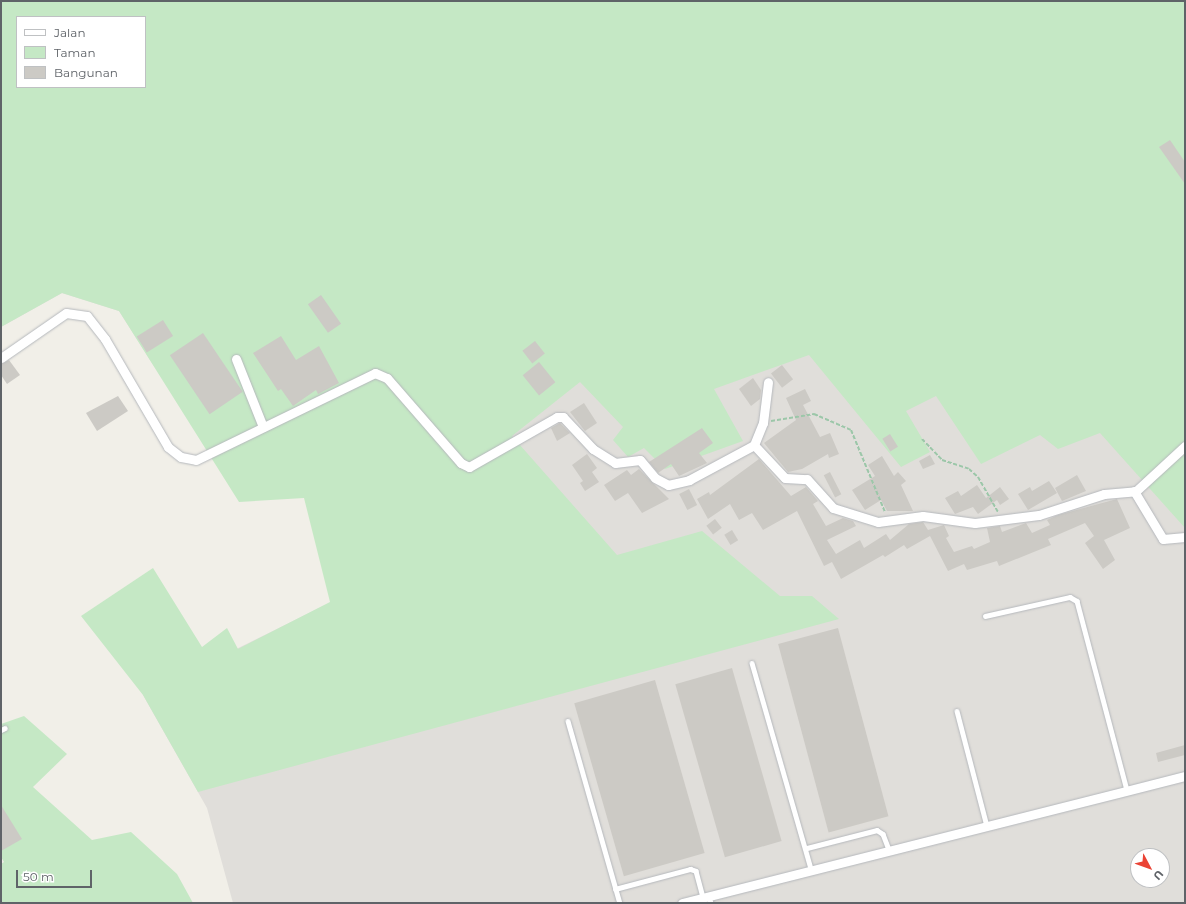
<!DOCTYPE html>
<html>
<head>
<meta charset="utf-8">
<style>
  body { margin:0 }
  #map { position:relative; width:1186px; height:904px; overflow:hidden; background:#f1efe8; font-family:Montserrat,sans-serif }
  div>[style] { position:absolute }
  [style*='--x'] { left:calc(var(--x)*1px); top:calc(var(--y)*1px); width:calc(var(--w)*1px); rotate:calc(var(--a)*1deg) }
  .industrial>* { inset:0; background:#e0deda }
  .green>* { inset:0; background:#c5e8c5 }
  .building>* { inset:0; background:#cccac5; transform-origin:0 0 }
  .path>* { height:2px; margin-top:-1px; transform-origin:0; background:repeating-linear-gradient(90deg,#9cc7a9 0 4px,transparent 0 6px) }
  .roads { filter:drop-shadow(0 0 1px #b5b8bc) drop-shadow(0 0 1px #b5b8bc) }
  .lane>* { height:4.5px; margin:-2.25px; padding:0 2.25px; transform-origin:2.25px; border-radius:2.25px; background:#fff }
  .street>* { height:9px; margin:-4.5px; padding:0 4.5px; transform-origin:4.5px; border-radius:4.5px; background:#fff }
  span { translate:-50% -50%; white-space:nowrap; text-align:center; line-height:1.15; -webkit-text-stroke:4px #fff; paint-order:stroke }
  .frame { position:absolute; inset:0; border:2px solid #5f6368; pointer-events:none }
  .legend { position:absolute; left:16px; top:16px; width:130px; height:72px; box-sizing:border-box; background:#fff; border:1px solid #bfc1c3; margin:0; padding:5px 7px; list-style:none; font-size:12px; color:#5f6368 }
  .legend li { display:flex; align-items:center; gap:8px; height:20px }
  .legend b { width:20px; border:1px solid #bfc1c3 }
  .north { position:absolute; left:1130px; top:848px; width:40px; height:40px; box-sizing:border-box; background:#fff; border:1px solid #bfc1c3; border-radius:50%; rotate:131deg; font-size:11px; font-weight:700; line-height:16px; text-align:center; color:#5f6368 }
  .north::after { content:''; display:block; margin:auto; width:14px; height:18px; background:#ea4335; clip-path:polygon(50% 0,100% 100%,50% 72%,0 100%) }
  .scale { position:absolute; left:16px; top:870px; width:76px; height:18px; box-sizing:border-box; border:2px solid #5f6368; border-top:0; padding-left:5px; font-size:12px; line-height:14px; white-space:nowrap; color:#5f6368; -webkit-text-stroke:3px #fff; paint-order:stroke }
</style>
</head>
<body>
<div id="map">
  <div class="industrial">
    <i style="clip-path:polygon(evenodd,1px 1px,1185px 1px,1185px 903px,233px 903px,207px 808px,143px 695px,445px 546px,152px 363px,119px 311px,62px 293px,1px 327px,1px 1px,17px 17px,145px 17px,145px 87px,17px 87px,17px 17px,1px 1px,1138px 856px,1162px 856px,1162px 880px,1138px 880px,1138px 856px)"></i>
  </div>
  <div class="green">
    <i style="clip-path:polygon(evenodd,1px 1px,1185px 1px,1185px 528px,1100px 433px,1058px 449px,1040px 435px,981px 464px,936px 396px,906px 411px,930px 452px,901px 467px,809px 355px,714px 389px,743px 441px,665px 469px,644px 448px,628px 457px,613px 440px,623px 427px,580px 382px,512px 436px,617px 555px,702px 531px,780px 596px,812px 596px,839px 619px,198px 792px,143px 695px,81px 616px,153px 568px,202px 647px,227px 628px,238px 649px,330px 602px,304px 498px,239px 502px,119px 311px,62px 293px,1px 327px,1px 1px,17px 17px,145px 17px,145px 87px,17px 87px,17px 17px)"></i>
    <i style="clip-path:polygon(24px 716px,67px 754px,33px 787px,92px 840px,131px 832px,177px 874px,193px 903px,1px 903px,1px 864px,4px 862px,1px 857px,1px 724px)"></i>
  </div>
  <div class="building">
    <i style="clip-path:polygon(1170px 140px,1185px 162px,1185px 184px,1159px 147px)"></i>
    <i style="left:321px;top:295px;width:35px;height:16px;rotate:55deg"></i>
    <i style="left:163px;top:320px;width:19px;height:31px;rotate:58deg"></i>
    <i style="left:203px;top:333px;width:71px;height:40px;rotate:56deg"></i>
    <i style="clip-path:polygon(281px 336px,296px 360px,319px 346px,339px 383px,318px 394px,316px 390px,293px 406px,281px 389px,278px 391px,253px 353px)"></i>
    <i style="left:535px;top:341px;width:16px;height:16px;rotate:52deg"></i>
    <i style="clip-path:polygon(9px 360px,20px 375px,7px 384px,1px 375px,1px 364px)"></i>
    <i style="left:539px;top:362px;width:26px;height:21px;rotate:51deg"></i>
    <i style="left:782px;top:365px;width:18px;height:14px;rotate:52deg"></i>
    <i style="clip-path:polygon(753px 378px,761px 390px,760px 399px,751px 406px,739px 389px)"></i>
    <i style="clip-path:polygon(805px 389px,811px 401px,803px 405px,820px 437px,830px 433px,839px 454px,829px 458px,828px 454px,802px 469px,788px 472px,764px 443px,796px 420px,786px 398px)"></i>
    <i style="clip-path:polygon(118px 396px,128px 411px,97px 431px,86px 413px)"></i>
    <i style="clip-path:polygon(584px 403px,597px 423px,585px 431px,570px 412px)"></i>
    <i style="clip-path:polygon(560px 423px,570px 433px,557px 441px,551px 428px)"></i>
    <i style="clip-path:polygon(702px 428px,713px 443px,699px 453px,707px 463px,679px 476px,671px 464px,658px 473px,649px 462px)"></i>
    <i style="left:890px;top:434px;width:15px;height:9px;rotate:58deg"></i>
    <i style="clip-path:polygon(587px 454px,597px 468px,592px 472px,599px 482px,585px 491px,580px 483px,583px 481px,572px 465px)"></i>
    <i style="clip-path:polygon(930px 455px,935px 464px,923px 469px,919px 461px)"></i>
    <i style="clip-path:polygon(882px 456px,894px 476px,898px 472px,906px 481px,901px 485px,913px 511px,887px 511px,881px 500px,865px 510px,852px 490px,875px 476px,868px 465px)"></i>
    <i style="clip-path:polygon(759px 459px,791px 496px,806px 487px,818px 501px,813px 504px,826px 526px,843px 518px,853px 521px,856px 526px,827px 540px,836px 554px,860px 540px,864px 548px,886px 534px,890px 540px,909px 524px,923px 522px,928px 530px,944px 525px,949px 536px,946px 538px,954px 552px,972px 546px,974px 549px,990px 542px,987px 528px,1000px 526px,1002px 532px,1026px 523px,1032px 533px,1050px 525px,1047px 520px,1058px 515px,1117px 499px,1130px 528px,1104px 540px,1115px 560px,1103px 569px,1085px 543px,1094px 536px,1085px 523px,1048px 539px,1051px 545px,999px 566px,997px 561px,967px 570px,964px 564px,948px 571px,930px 536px,907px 549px,904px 545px,885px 557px,883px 555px,841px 579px,832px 562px,824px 566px,797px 511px,763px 530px,752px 513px,739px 520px,730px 504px,708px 519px,697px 499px,709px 492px,710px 495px)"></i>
    <i style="clip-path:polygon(639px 469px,669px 499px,642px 513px,628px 493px,615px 501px,604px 485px,627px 470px,631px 475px)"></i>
    <i style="left:830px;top:472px;width:25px;height:7px;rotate:63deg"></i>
    <i style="clip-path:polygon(1077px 475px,1086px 491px,1062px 501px,1055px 488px)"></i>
    <i style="clip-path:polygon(1049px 481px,1057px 493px,1028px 510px,1018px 494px,1030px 487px,1032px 491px)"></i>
    <i style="clip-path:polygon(977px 485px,986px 498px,1000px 487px,1009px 499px,1000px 505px,997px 500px,978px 514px,973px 507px,955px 514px,945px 498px,958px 491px,961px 496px)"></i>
    <i style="left:689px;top:489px;width:18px;height:11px;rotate:63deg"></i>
    <i style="left:715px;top:519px;width:11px;height:11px;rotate:52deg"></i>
    <i style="left:732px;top:530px;width:12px;height:9px;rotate:59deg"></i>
    <i style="left:838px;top:628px;width:195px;height:62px;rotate:75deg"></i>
    <i style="left:732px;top:668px;width:180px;height:59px;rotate:74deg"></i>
    <i style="left:655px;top:680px;width:180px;height:84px;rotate:74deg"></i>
    <i style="clip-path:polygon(1185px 745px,1185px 755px,1158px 762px,1156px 753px)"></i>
    <i style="clip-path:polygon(1px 805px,22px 839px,1px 851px)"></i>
  </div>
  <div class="path">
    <i style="--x:771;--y:421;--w:44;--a:-9.2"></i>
    <i style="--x:814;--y:414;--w:40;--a:23.4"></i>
    <i style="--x:851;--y:430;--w:89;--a:67.5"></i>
    <i style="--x:922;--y:439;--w:29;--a:46"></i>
    <i style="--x:942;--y:460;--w:28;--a:18"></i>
    <i style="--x:969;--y:469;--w:12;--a:42"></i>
    <i style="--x:978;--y:477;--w:40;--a:60.3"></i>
  </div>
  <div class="roads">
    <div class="lane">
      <i style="--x:985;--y:616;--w:87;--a:-12.6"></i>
      <i style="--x:1070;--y:597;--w:8;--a:30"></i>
      <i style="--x:1077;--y:601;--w:196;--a:75.2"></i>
      <i style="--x:752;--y:663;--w:214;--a:74"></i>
      <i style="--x:957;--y:711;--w:119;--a:75.4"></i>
      <i style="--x:568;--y:721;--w:189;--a:74.1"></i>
      <i style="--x:1;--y:730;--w:4;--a:-27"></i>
      <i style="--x:807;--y:848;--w:72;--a:-14.4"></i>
      <i style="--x:877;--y:830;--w:7;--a:34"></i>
      <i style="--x:883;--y:834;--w:17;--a:69"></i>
      <i style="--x:615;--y:889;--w:78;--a:-14.9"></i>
      <i style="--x:690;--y:869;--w:6;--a:18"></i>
      <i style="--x:696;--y:871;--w:28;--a:75"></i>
      <i style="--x:708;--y:895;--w:9;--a:69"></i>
    </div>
    <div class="street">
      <i style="--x:1;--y:358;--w:79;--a:-34.7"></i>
      <i style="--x:66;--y:313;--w:21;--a:8"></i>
      <i style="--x:87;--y:316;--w:29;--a:52"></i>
      <i style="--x:105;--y:339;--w:125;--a:59.7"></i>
      <i style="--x:168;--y:447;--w:16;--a:38"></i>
      <i style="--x:181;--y:457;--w:15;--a:11"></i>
      <i style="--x:196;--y:460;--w:199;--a:-25.9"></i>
      <i style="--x:375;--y:373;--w:13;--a:23"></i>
      <i style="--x:387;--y:378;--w:113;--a:49"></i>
      <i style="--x:461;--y:463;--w:9;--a:27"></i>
      <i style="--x:469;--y:467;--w:101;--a:-29.6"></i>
      <i style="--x:557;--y:417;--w:6;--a:0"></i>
      <i style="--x:563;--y:417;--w:44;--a:46.8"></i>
      <i style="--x:593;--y:449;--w:26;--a:32"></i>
      <i style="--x:615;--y:463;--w:25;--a:-7"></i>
      <i style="--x:640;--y:460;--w:23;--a:50"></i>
      <i style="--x:655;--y:478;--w:15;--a:28"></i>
      <i style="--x:668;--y:485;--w:22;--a:-13"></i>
      <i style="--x:689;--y:480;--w:74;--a:-28.3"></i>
      <i style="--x:754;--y:445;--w:45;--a:46.8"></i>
      <i style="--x:785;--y:478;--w:22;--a:3"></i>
      <i style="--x:807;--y:479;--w:39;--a:48"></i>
      <i style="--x:833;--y:508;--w:47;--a:17.3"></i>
      <i style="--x:878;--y:522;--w:45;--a:-7.6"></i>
      <i style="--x:923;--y:516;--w:52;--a:7.7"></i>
      <i style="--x:975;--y:523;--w:64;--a:-7.1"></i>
      <i style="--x:1039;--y:515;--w:68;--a:-17.9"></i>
      <i style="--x:1104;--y:494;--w:32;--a:-5"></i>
      <i style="--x:1136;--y:491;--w:67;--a:-42.6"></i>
      <i style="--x:236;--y:359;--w:73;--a:68.3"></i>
      <i style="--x:754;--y:445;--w:24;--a:-68"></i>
      <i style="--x:763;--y:423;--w:41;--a:-83"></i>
      <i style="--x:1134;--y:491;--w:56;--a:58.9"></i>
      <i style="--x:1163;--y:539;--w:22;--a:-5"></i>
      <i style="--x:682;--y:903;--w:519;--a:-14.17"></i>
    </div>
  </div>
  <div class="frame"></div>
  <ul class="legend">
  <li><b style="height:5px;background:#fff"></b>Jalan</li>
  <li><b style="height:11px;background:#c5e8c5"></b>Taman</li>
  <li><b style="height:11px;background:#cccac5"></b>Bangunan</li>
  </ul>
  <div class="north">U</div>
  <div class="scale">50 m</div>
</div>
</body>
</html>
